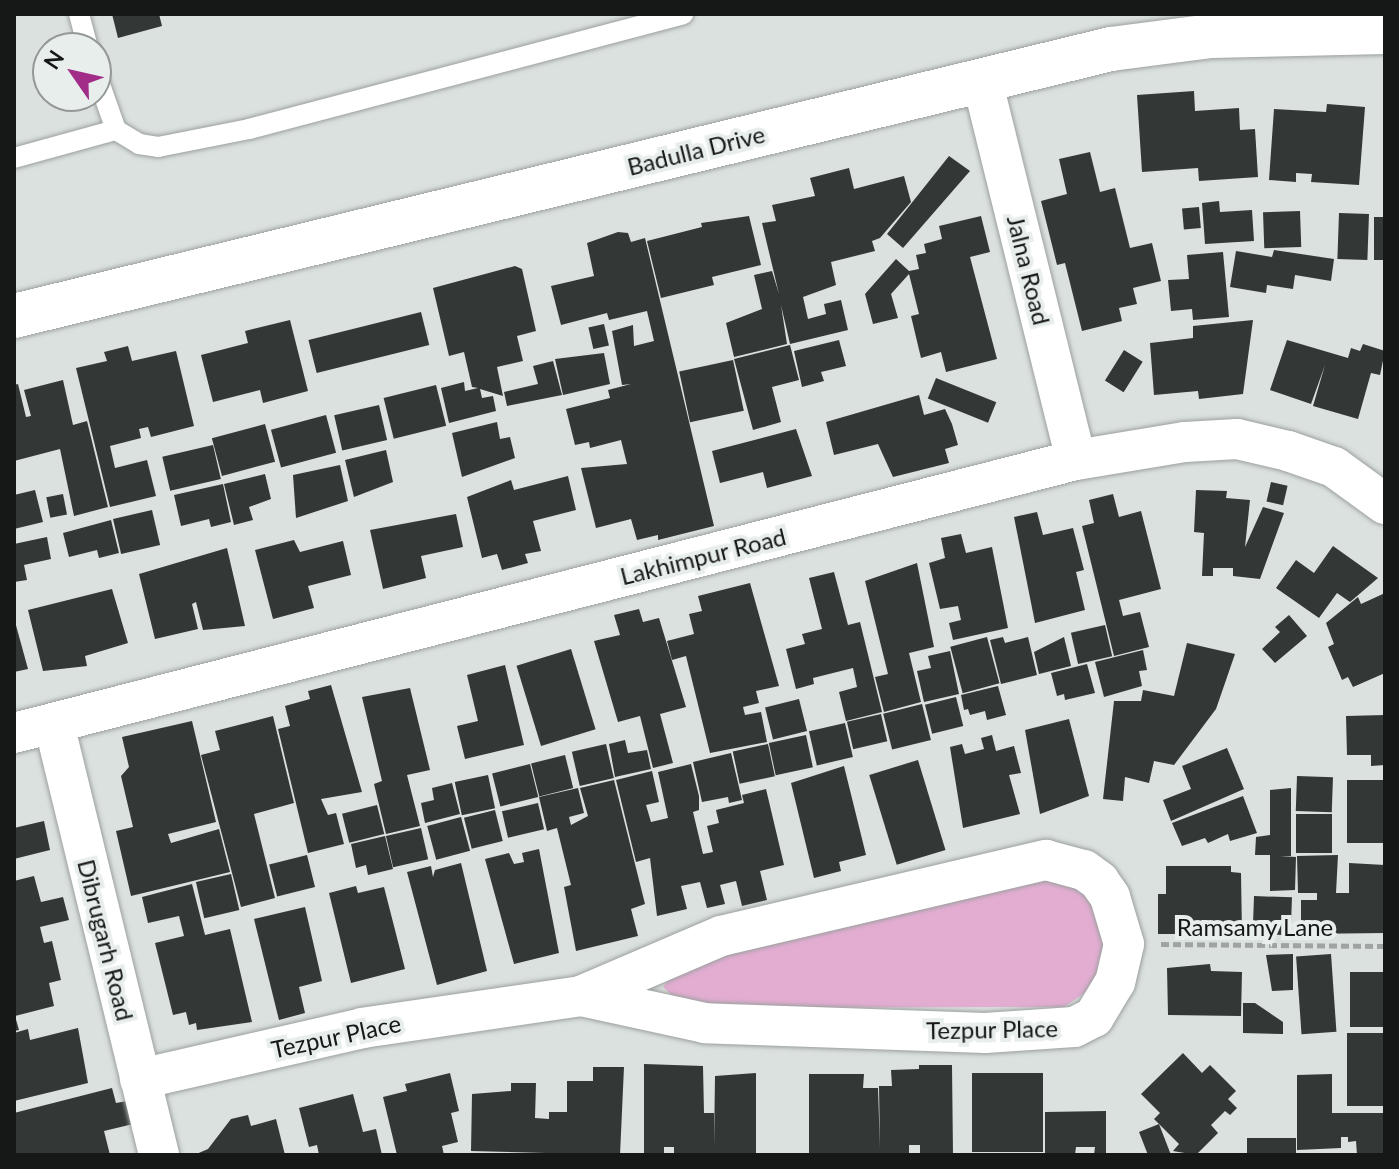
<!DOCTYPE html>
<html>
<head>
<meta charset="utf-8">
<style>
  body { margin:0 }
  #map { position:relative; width:1399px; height:1169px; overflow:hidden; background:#dbe1de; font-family:Lato,sans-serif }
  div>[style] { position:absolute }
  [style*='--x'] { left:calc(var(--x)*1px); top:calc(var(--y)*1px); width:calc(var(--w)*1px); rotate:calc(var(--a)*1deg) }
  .green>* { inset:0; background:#e3add2 }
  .building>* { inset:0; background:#333735; transform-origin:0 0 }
  .path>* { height:5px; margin-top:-2.5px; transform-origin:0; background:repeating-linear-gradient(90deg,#9fa4a2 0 8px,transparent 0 12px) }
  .roads { filter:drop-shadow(0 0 2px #9ba09e) drop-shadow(0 0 2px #9ba09e) }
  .service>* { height:20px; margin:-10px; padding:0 10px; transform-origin:10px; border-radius:10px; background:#fff }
  .minor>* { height:40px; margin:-20px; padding:0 20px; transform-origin:20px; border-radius:20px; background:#fff }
  .tertiary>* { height:44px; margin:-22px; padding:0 22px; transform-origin:22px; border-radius:22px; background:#fff }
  span { translate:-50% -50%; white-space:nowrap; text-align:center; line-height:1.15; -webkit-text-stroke:8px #e8eeeb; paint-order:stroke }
  .street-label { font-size:24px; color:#161817 }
  .frame { position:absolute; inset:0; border:16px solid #161817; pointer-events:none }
  .north { position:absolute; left:32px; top:32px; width:80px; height:80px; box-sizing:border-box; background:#e8eeeb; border:2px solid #949896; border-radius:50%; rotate:304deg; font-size:22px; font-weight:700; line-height:32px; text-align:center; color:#161817 }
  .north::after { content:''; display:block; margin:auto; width:28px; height:36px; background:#a12d88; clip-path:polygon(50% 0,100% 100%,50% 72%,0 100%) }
</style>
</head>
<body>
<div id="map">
  <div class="green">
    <i style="clip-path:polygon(1061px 875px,1098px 903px,1106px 962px,1089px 990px,1064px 1007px,685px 1008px,663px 987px,679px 967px)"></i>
  </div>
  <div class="building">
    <i style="clip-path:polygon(112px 14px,159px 14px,162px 26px,118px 38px)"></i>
    <i style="clip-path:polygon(1194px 91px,1195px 111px,1239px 108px,1240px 130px,1255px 129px,1258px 177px,1199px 181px,1198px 168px,1142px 172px,1137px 95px)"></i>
    <i style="clip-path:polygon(1327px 104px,1365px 107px,1359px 185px,1311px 182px,1312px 174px,1296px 173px,1296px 182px,1269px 180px,1274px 109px,1326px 112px)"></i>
    <i style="clip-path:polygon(1090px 152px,1100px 192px,1115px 188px,1130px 248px,1152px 243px,1161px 281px,1133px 288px,1137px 304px,1119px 308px,1122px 321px,1082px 331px,1065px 263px,1057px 265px,1041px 201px,1067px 194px,1059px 159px)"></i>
    <i style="clip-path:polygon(949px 156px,970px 171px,903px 248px,887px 234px)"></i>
    <i style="clip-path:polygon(849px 168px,854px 189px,904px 176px,911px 202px,880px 238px,872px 241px,875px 251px,831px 262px,836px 285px,803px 297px,808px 319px,826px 314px,824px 304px,841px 300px,848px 330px,790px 344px,781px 305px,787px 344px,734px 357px,726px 323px,762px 309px,754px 275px,772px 271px,779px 294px,762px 223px,776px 221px,772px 205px,815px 196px,810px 178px)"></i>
    <i style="clip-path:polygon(1219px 201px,1220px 212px,1252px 210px,1254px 241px,1205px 244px,1202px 203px)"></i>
    <i style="left:1199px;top:207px;width:21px;height:17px;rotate:85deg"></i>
    <i style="left:1300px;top:211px;width:36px;height:37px;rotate:88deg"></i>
    <i style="left:1339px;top:213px;width:30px;height:46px;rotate:2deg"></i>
    <i style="clip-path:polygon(749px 216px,761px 265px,712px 277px,714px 285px,661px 298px,647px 241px,702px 227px,701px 223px)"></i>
    <i style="clip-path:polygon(981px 216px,990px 252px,970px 257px,997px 359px,946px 372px,941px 352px,921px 358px,911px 316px,919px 314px,909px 274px,891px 294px,898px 318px,873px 324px,865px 294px,896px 259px,909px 271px,919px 269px,916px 255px,926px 253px,924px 244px,942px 239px,939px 226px)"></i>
    <i style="left:1374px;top:217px;width:11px;height:43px"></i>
    <i style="clip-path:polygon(618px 232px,628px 233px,631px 242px,645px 238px,714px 526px,658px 540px,658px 535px,637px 540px,631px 519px,596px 528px,581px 468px,627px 464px,621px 440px,590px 448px,589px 442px,575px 445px,566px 409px,610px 398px,608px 390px,631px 384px,622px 385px,612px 331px,633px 325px,634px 346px,654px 341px,647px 311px,609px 320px,607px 313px,561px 325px,551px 286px,594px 276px,587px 243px)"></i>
    <i style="clip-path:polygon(1274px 250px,1334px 259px,1331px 281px,1295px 275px,1293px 289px,1267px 285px,1266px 293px,1230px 287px,1236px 251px,1272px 257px)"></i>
    <i style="clip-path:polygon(1223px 252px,1229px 317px,1193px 320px,1192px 309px,1171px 311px,1168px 280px,1189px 279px,1187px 255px)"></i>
    <i style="clip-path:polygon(515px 266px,522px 269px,536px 331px,517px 336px,523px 361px,497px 367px,503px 396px,480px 389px,482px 398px,493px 396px,496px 411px,449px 423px,441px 388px,464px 382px,465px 391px,478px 388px,472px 387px,464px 352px,449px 356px,433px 288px)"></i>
    <i style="left:421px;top:312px;width:34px;height:116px;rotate:76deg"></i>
    <i style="clip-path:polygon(290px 320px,308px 391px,263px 403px,260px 390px,213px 402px,201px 355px,248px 343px,245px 331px)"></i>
    <i style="clip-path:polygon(1253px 320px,1243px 394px,1199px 399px,1198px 391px,1154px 395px,1150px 343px,1193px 338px,1193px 326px)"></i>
    <i style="left:604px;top:324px;width:22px;height:16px;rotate:77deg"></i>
    <i style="clip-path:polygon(839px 340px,846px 366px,821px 372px,824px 381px,802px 387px,794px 351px)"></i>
    <i style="clip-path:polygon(1287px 340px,1348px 358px,1351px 348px,1360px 351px,1363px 344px,1385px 351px,1380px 375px,1371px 373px,1358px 419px,1313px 406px,1325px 365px,1311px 404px,1270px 390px)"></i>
    <i style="clip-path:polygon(790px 345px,799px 380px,772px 387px,781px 422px,753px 430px,734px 359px)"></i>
    <i style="clip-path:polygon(128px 346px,132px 361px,176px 351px,194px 426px,151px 437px,148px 427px,139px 429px,141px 438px,110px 446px,115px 468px,147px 460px,156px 496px,110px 507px,76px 368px,107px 361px,104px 352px)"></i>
    <i style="left:1124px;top:350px;width:22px;height:36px;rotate:32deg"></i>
    <i style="clip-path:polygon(604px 353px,610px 384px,563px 395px,555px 359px)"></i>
    <i style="left:733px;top:360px;width:52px;height:55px;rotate:78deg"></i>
    <i style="clip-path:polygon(553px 361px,562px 395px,507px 406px,504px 392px,538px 384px,533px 366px)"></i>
    <i style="left:936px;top:378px;width:65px;height:22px;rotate:22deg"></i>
    <i style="clip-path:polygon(63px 380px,73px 425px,87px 421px,108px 507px,74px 516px,60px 449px,14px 461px,14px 385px,18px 384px,26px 417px,31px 416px,24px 390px)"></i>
    <i style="left:436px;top:385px;width:42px;height:54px;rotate:76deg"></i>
    <i style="clip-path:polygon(919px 395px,924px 415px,945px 409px,952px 424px,958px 445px,945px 449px,949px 463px,893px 477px,878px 444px,834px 455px,826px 422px)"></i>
    <i style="left:379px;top:405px;width:36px;height:46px;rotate:77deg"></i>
    <i style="left:326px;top:415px;width:39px;height:57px;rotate:75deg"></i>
    <i style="clip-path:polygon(497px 422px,500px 439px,510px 437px,515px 458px,462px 477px,452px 433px)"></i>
    <i style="left:265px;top:424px;width:39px;height:55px;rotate:75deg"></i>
    <i style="clip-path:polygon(796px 429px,812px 476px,767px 488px,763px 472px,720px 483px,712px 451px)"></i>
    <i style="left:213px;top:445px;width:35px;height:52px;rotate:77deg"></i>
    <i style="clip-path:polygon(386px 450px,393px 482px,354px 497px,345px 460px)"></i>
    <i style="clip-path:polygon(340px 465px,348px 501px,296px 518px,293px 475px)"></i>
    <i style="clip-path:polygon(265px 474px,271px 499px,249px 507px,253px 520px,234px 525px,224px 484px)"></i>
    <i style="clip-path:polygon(568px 476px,576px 510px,533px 521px,541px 551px,525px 554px,528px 563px,502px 570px,497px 554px,482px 558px,467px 497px,511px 480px,514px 490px)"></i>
    <i style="left:1271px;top:482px;width:17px;height:20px;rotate:13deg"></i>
    <i style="clip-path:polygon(223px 484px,231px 522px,211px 527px,209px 519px,181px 526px,174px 495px)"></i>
    <i style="clip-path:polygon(35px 490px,43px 522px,14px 529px,14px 495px)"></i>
    <i style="clip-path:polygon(1196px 490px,1227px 491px,1226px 498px,1250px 500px,1245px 547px,1263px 507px,1284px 513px,1260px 579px,1233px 576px,1233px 568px,1213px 568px,1213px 576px,1202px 576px,1204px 533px,1194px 532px)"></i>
    <i style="left:63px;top:494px;width:21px;height:17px;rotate:79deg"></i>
    <i style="clip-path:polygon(1113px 494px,1119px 517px,1141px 511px,1161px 589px,1119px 600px,1123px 616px,1140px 612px,1149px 647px,1114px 656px,1082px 526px,1094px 523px,1089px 500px)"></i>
    <i style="left:152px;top:510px;width:36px;height:40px;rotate:77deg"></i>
    <i style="clip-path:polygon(1037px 512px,1043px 535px,1073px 528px,1084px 570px,1076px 572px,1085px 610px,1035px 623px,1014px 517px)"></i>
    <i style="clip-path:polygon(456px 514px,463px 547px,421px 556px,426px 578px,383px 589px,370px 530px)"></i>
    <i style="clip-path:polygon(111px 520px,119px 553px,99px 558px,97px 550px,69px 557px,63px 533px)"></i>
    <i style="clip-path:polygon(961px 534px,966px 553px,992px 547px,1008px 628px,953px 640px,949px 623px,961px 620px,958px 606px,940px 609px,929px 563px,945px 558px,941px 538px)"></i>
    <i style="clip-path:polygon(47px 537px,51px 559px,24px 565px,27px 580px,14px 582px,14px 544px)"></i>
    <i style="clip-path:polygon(294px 540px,300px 552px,343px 541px,351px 575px,308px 586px,314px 608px,273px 619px,255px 550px)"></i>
    <i style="clip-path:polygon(1333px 546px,1378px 578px,1350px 602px,1337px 593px,1319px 618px,1276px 588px,1296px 560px,1314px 573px)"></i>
    <i style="clip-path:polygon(227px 548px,245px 626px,203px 630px,196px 602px,192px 604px,198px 629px,155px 639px,139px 574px)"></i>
    <i style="clip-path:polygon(917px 563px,934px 647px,909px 653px,921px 702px,884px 712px,875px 677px,888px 674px,865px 581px)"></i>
    <i style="clip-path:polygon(834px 572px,848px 625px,860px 622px,882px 712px,846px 721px,839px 692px,857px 687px,853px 668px,813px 678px,814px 684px,796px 689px,786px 649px,805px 644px,802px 634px,822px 629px,809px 578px)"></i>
    <i style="clip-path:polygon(750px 583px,779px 686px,756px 691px,759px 703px,743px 707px,745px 715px,761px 712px,767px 742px,710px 753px,686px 656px,672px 660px,667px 641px,694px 634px,689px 614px,702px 611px,698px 596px)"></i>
    <i style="clip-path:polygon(112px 589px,128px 643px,85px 656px,87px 666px,43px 671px,28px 610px)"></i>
    <i style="clip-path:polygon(1385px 593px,1385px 673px,1353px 687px,1348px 677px,1342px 680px,1328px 647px,1334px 644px,1326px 623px,1358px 597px,1361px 604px)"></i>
    <i style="clip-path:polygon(639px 609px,643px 622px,659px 618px,686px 707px,660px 714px,673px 763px,653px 768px,640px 716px,618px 722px,594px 641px,620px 635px,614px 615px)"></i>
    <i style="clip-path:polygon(1289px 615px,1307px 636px,1275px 663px,1262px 649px,1280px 632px,1275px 627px)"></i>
    <i style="clip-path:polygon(14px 618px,28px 669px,14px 672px)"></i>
    <i style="left:1105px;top:625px;width:32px;height:35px;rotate:77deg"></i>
    <i style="left:987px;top:637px;width:48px;height:38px;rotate:75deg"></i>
    <i style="clip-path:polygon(1003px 637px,1005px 643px,1028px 637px,1037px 675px,1001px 684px,990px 640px)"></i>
    <i style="clip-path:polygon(1064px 637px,1071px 666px,1039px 674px,1034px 652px)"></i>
    <i style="clip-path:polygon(1187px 643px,1235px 654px,1216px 709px,1174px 765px,1154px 761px,1149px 783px,1125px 777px,1123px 801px,1103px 799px,1114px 701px,1141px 701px,1143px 690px,1174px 696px)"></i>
    <i style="left:571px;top:649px;width:84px;height:57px;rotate:73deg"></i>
    <i style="clip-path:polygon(1143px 650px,1147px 670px,1139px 671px,1142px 686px,1104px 697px,1095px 662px)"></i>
    <i style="clip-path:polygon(950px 651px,959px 694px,924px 702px,917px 671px,931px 668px,928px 656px)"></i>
    <i style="clip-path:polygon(1087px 664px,1095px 693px,1065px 700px,1064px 694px,1057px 696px,1051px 673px)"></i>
    <i style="clip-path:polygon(505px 665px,524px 745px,465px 759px,457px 726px,478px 721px,467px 675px)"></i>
    <i style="clip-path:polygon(331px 685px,362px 792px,321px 799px,328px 815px,336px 813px,344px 844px,308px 853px,278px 729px,290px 726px,285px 706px,310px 699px,308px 691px)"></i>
    <i style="clip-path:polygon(998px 686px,1006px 715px,987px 720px,985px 711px,970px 715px,968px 709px,964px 710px,961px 695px)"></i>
    <i style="clip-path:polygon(410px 688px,430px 770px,407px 775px,420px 826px,386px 834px,374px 784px,382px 781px,362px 697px)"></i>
    <i style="left:956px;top:697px;width:30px;height:32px;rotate:76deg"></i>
    <i style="left:799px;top:699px;width:33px;height:35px;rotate:76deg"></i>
    <i style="left:922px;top:704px;width:37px;height:40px;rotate:76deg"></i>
    <i style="left:881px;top:714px;width:28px;height:35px;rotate:77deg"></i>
    <i style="clip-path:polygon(1385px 715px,1385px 765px,1371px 766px,1371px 755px,1347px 755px,1346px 716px)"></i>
    <i style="clip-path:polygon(273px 716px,294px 803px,254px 814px,275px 898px,241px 907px,201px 755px,220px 750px,215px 731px)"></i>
    <i style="clip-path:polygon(1069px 719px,1089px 796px,1040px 814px,1025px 730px)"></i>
    <i style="clip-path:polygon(192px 721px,216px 822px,168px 834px,171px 843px,219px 829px,230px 872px,131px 896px,116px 831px,133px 827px,121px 776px,129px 767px,122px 737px)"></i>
    <i style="left:845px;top:723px;width:35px;height:37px;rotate:77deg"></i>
    <i style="left:806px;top:735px;width:33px;height:38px;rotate:78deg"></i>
    <i style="clip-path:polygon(992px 735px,996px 751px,1014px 746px,1021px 773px,1009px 775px,1020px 814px,963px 828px,950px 747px,962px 744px,965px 754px,984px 749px,981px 738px)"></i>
    <i style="clip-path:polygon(625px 740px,628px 753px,647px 750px,651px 769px,615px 777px,609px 744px)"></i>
    <i style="left:606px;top:744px;width:35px;height:35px;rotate:77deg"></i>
    <i style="left:768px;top:744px;width:33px;height:36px;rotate:78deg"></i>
    <i style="clip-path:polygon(1227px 748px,1244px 789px,1171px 821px,1163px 800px,1191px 789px,1182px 766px)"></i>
    <i style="clip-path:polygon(731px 753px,742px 800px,729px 803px,728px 797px,702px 802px,693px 762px)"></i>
    <i style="left:565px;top:755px;width:34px;height:35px;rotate:76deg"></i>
    <i style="left:918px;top:760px;width:94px;height:51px;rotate:73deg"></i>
    <i style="left:530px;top:764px;width:34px;height:39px;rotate:76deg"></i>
    <i style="clip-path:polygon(691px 764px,699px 796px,699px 810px,693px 812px,703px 854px,713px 852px,707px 826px,719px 823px,716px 810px,744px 803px,742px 795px,766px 789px,784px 865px,760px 871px,767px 900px,742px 906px,736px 881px,720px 885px,725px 904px,707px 908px,700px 882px,681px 886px,687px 909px,657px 916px,650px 858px,636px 862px,616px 780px,652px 771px,659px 802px,646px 805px,651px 822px,668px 818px,658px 772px)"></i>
    <i style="clip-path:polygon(844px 766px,866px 855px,839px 862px,841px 871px,814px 878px,791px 783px)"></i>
    <i style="left:488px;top:775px;width:34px;height:34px;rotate:78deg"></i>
    <i style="left:1297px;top:776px;width:36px;height:35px;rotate:2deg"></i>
    <i style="clip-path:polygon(614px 780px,645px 904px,631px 909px,638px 936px,576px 951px,564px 887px,571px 885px,557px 828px,547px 831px,539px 797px,578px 788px,584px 813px,569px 817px,571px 825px,588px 816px,580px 788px)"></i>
    <i style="left:1347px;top:780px;width:38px;height:63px"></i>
    <i style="clip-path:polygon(452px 783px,460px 814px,425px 823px,421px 803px,434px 800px,432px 788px)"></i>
    <i style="clip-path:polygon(1291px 788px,1291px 856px,1280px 856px,1296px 857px,1295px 890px,1270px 891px,1270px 855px,1255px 855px,1256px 837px,1270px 835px,1270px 790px)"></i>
    <i style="clip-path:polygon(1243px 796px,1257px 833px,1230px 841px,1228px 834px,1208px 843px,1205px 838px,1182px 846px,1172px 823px)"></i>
    <i style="left:538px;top:803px;width:27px;height:37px;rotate:77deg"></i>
    <i style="left:377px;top:805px;width:30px;height:36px;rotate:76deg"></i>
    <i style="left:495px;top:810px;width:32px;height:32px;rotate:76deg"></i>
    <i style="left:1296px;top:814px;width:36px;height:39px"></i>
    <i style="left:461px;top:817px;width:35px;height:35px;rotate:75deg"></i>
    <i style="clip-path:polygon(44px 821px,50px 850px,14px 859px,14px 828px)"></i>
    <i style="left:421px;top:828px;width:32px;height:36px;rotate:77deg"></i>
    <i style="clip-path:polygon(385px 836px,393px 869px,368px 875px,366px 865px,356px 868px,351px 844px)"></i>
    <i style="clip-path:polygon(539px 849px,559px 953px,514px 964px,485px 859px,509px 853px,514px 864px,524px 862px,522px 853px)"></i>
    <i style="left:307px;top:855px;width:33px;height:39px;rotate:76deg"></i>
    <i style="clip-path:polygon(1338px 855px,1336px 893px,1349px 893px,1349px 863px,1385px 865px,1385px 933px,1301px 934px,1301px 900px,1317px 900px,1317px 893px,1298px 893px,1297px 856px)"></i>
    <i style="clip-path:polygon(461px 863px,487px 971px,437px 985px,407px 872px,431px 866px,433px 877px,435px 870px)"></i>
    <i style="clip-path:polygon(1166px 866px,1231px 866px,1231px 872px,1241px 873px,1242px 934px,1158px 934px,1158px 894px,1166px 894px)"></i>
    <i style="left:231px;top:874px;width:37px;height:36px;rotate:77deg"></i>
    <i style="clip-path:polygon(34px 876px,41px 902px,63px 897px,69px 920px,40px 927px,44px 943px,52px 941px,61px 980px,49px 983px,54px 1006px,15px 1016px,19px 1030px,14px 1031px,14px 881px)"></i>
    <i style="clip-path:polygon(192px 884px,205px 935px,230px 929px,252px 1022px,197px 1030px,196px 1023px,189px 1025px,186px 1012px,173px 1015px,155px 943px,184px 936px,179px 916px,148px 923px,142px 897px)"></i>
    <i style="clip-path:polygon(356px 886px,358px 893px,384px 887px,405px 969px,351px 983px,329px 893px)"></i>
    <i style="left:1254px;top:896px;width:38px;height:38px;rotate:2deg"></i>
    <i style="clip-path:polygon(305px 907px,322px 981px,299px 987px,305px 1013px,279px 1020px,254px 919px)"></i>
    <i style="clip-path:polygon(1293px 954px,1293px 990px,1272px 991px,1266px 955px)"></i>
    <i style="left:1331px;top:954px;width:78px;height:35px;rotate:86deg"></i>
    <i style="clip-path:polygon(1210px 964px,1211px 971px,1242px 972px,1241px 1016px,1168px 1015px,1167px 968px)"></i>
    <i style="left:1350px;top:972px;width:35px;height:55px"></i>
    <i style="clip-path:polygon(1243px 1003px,1255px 1003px,1283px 1022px,1283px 1034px,1243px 1033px)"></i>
    <i style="clip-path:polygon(78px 1028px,88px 1083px,14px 1101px,14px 1033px,28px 1029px,30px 1040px)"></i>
    <i style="left:1385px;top:1033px;width:73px;height:38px;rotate:90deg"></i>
    <i style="clip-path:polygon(1183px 1053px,1202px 1073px,1210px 1065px,1236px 1091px,1228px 1099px,1237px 1108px,1230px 1115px,1225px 1111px,1211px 1125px,1218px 1133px,1196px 1155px,1173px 1151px,1179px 1144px,1154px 1119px,1160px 1113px,1141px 1094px)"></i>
    <i style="clip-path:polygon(644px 1064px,703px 1066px,704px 1113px,714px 1113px,714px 1147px,715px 1076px,756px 1073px,756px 1153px,674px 1154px,674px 1147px,664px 1147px,664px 1155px,644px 1155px)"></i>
    <i style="clip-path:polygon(919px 1065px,952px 1065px,953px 1155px,920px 1155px,920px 1145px,909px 1145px,909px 1155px,809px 1155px,809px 1074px,864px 1074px,863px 1088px,878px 1088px,880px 1149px,879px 1086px,892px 1086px,891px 1070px,919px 1069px)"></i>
    <i style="clip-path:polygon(593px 1067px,624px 1067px,620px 1155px,471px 1151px,472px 1094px,511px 1091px,511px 1083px,536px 1083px,535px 1118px,549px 1119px,549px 1112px,567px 1112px,567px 1081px,593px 1081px)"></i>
    <i style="clip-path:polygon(450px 1073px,459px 1111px,451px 1113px,458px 1142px,442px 1146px,444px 1155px,397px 1155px,383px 1097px,407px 1091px,405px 1084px)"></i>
    <i style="left:972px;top:1073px;width:71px;height:79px"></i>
    <i style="clip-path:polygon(1332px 1074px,1332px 1113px,1385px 1113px,1385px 1155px,1357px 1155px,1356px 1141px,1348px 1142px,1348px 1137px,1341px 1137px,1341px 1148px,1297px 1150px,1297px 1075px)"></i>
    <i style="clip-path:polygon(112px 1088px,116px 1103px,127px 1101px,133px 1124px,104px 1131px,110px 1155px,14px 1154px,14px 1113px)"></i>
    <i style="clip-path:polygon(353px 1094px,363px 1132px,376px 1129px,382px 1155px,319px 1155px,317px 1145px,309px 1147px,299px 1108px)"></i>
    <i style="clip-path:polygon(1106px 1111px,1106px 1155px,1094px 1155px,1095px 1147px,1076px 1147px,1075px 1155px,1045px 1155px,1045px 1112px)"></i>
    <i style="clip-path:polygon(248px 1115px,251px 1126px,276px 1119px,285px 1155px,194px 1155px,208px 1149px,231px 1119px)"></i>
    <i style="clip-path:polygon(1159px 1124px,1171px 1155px,1148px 1155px,1139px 1132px)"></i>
    <i style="left:1296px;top:1138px;width:17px;height:49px;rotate:90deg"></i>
  </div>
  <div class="path">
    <i style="--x:1161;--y:944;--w:224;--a:0.5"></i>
  </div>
  <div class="roads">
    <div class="service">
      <i style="--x:79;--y:14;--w:35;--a:75"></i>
      <i style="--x:96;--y:73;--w:60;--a:70.7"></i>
      <i style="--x:116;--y:130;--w:27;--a:31"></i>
      <i style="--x:139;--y:144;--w:19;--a:9"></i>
      <i style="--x:158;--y:147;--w:93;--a:-11.2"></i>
      <i style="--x:249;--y:129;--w:449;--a:-14.8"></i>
      <i style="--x:14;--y:158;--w:106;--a:-15.4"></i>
    </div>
    <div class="minor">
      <i style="--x:982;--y:80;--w:391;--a:76.1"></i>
      <i style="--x:54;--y:724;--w:444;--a:76.3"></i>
      <i style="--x:14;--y:733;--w:1097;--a:-14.42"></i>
      <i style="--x:1076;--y:460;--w:110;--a:-9.4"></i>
      <i style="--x:1185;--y:442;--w:52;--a:-3.3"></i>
      <i style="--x:1237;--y:439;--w:52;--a:13.2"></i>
      <i style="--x:1288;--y:451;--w:49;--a:19.2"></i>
      <i style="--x:1334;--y:467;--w:63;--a:36"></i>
      <i style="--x:1046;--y:860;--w:39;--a:15"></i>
      <i style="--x:1084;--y:870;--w:19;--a:36"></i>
      <i style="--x:1099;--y:881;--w:19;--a:55"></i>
      <i style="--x:1110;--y:897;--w:49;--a:73.4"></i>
      <i style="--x:1124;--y:944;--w:39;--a:103"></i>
      <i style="--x:1115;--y:982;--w:41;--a:121"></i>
      <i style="--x:1094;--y:1017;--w:22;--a:153"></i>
      <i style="--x:1074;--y:1027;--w:89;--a:176.1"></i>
      <i style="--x:985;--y:1033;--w:280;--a:-178"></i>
      <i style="--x:705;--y:1023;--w:127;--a:-167.7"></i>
      <i style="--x:581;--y:996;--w:152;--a:-23.2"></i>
      <i style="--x:721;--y:936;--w:334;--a:-13.2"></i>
      <i style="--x:140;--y:1079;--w:228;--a:-12.9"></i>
      <i style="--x:362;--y:1028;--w:221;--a:-8.3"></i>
    </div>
    <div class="tertiary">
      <i style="--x:14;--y:316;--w:1129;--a:-13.68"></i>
      <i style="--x:1111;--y:49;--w:101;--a:-7.4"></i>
      <i style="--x:1211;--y:36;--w:174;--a:-1.3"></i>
    </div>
  </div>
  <div class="street-label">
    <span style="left:696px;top:150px;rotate:-14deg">Badulla Drive</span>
    <span style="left:1029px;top:270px;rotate:76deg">Jalna Road</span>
    <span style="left:703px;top:556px;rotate:-14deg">Lakhimpur Road</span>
    <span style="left:1255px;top:927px">Ramsamy Lane</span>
    <span style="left:106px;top:940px;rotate:76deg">Dibrugarh Road</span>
    <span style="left:992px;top:1029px;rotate:-1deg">Tezpur Place</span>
    <span style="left:336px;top:1036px;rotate:-12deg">Tezpur Place</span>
  </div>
  <div class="frame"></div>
  <div class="north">N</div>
</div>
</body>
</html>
